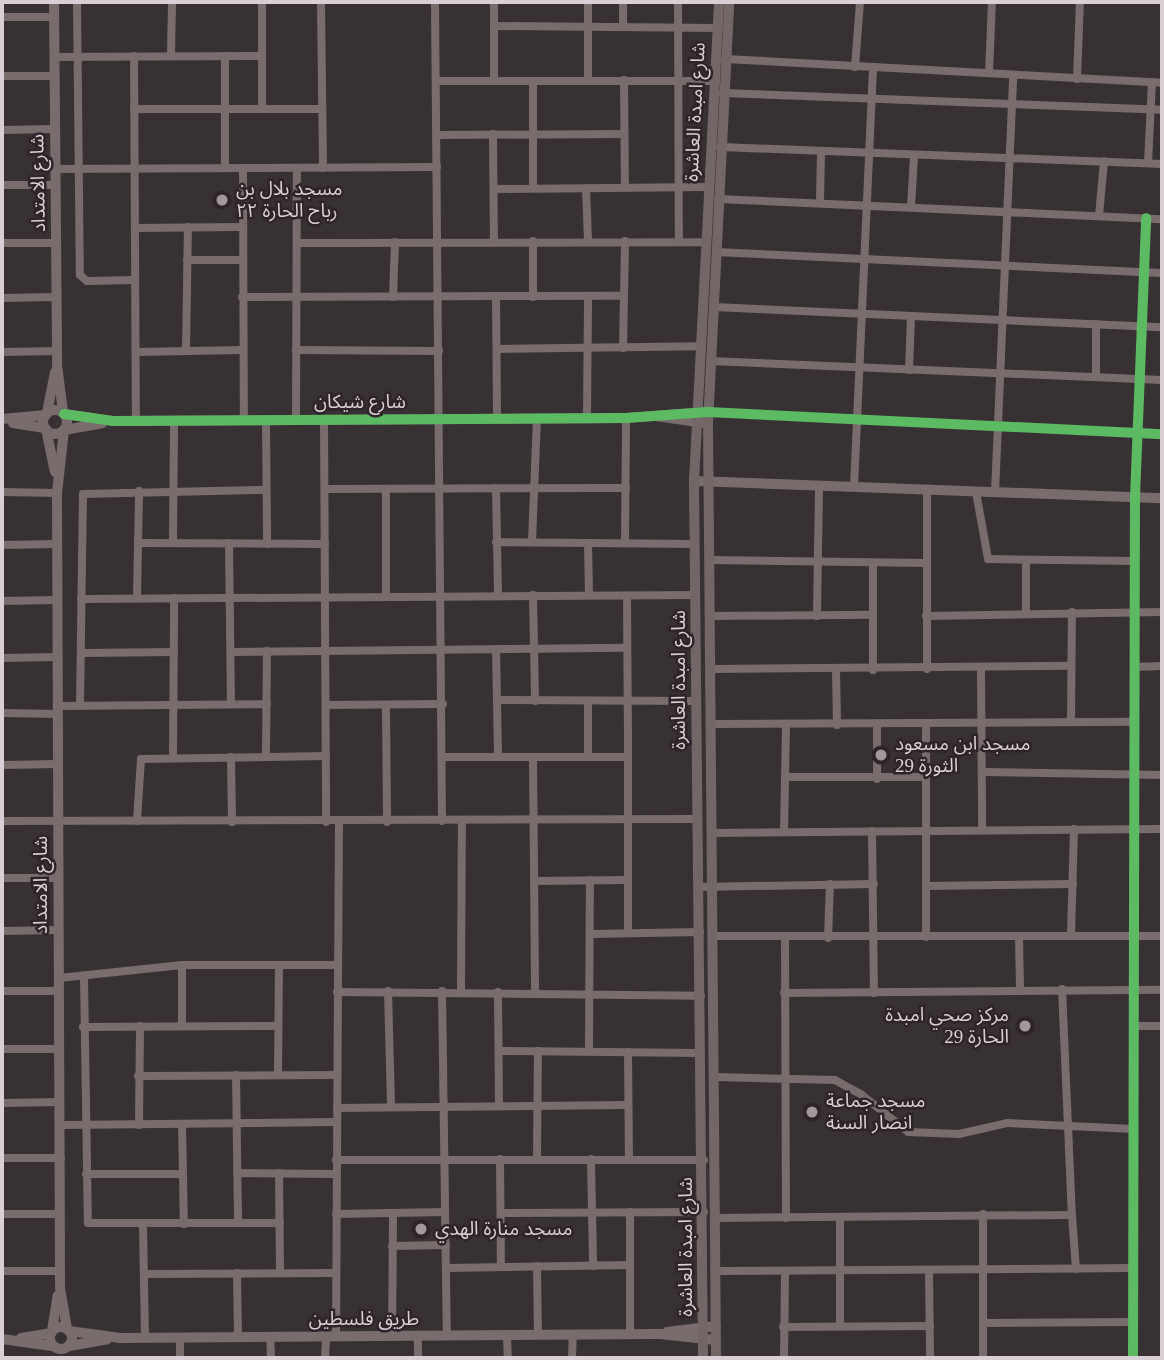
<!DOCTYPE html>
<html>
<head>
<meta charset="utf-8">
<style>
  body { margin:0 }
  #map { position:relative; width:1164px; height:1360px; overflow:hidden; background:#373134; font-family:"Times New Roman","Noto Sans Arabic",serif }
  div>[style] { position:absolute }
  [style*='--x'] { left:calc(var(--x)*1px); top:calc(var(--y)*1px); width:calc(var(--w)*1px); rotate:calc(var(--a)*1deg) }
  .minor>* { height:8px; margin:-4px; padding:0 4px; transform-origin:4px; border-radius:4px; background:#796c6d }
  .tertiary>* { height:10px; margin:-5px; padding:0 5px; transform-origin:5px; border-radius:5px; background:#796c6d }
  .tertiary>.ring { margin:-5px; padding:0; box-sizing:content-box; background:none; border:10px solid #796c6d; border-radius:50% }
  .secondary>* { height:10px; margin:-5px; padding:0 5px; transform-origin:5px; border-radius:5px; background:#726667 }
  .cycleway>* { height:10px; margin:-5px; padding:0 5px; transform-origin:5px; border-radius:5px; background:#5cba63 }
  .dots>* { width:19px; height:19px; translate:-50% -50%; box-sizing:border-box; border:4px solid #2f242a; border-radius:50% }
  span { translate:-50% -50%; white-space:nowrap; text-align:center; line-height:1.15; -webkit-text-stroke:5px #2f242a; paint-order:stroke }
  .street-label { font-size:19px; color:#d8d0d4 }
  .poi-label { font-size:19px; color:#d8d0d4 }
  .left { translate:0 -50%; text-align:left }
  .right { translate:-100% -50%; text-align:right }
  .frame { position:absolute; inset:0; border:4px solid #d8d0d4; pointer-events:none }
</style>
</head>
<body>
<div id="map">
  <div class="minor">
    <i style="--x:77;--y:2;--w:273;--a:89.4"></i>
    <i style="--x:80;--y:275;--w:9;--a:41"></i>
    <i style="--x:87;--y:281;--w:48;--a:-1.2"></i>
    <i style="--x:321;--y:2;--w:166;--a:89.3"></i>
    <i style="--x:435;--y:2;--w:819;--a:89.51"></i>
    <i style="--x:494;--y:2;--w:79;--a:90"></i>
    <i style="--x:588;--y:2;--w:79;--a:90"></i>
    <i style="--x:623;--y:2;--w:23;--a:90"></i>
    <i style="--x:678;--y:2;--w:239;--a:89.8"></i>
    <i style="--x:2;--y:17;--w:52;--a:0"></i>
    <i style="--x:495;--y:26;--w:222;--a:0.5"></i>
    <i style="--x:134;--y:56;--w:365;--a:89.7"></i>
    <i style="--x:171;--y:56;--w:54;--a:-88.9"></i>
    <i style="--x:54;--y:57;--w:207;--a:-0.3"></i>
    <i style="--x:725;--y:59;--w:438;--a:3.1"></i>
    <i style="--x:855;--y:67;--w:65;--a:-85.6"></i>
    <i style="--x:989;--y:73;--w:71;--a:-87.6"></i>
    <i style="--x:2;--y:76;--w:52;--a:0"></i>
    <i style="--x:1077;--y:79;--w:77;--a:-87.8"></i>
    <i style="--x:624;--y:80;--w:107;--a:89.5"></i>
    <i style="--x:436;--y:81;--w:278;--a:0"></i>
    <i style="--x:533;--y:81;--w:107;--a:90"></i>
    <i style="--x:723;--y:93;--w:439;--a:2.2"></i>
    <i style="--x:262;--y:108;--w:106;--a:-90"></i>
    <i style="--x:134;--y:109;--w:188;--a:0"></i>
    <i style="--x:2;--y:130;--w:53;--a:-1.1"></i>
    <i style="--x:493;--y:134;--w:108;--a:89.5"></i>
    <i style="--x:437;--y:135;--w:187;--a:-0.3"></i>
    <i style="--x:720;--y:147;--w:442;--a:2.2"></i>
    <i style="--x:1148;--y:163;--w:81;--a:-87.2"></i>
    <i style="--x:225;--y:168;--w:112;--a:-90"></i>
    <i style="--x:243;--y:168;--w:252;--a:89.8"></i>
    <i style="--x:55;--y:169;--w:382;--a:-0.3"></i>
    <i style="--x:2;--y:185;--w:53;--a:0"></i>
    <i style="--x:586;--y:188;--w:53;--a:87.8"></i>
    <i style="--x:494;--y:189;--w:215;--a:-0.5"></i>
    <i style="--x:718;--y:199;--w:444;--a:2.6"></i>
    <i style="--x:820;--y:202;--w:51;--a:-88.9"></i>
    <i style="--x:911;--y:207;--w:51;--a:-86.6"></i>
    <i style="--x:1099;--y:216;--w:55;--a:-84.8"></i>
    <i style="--x:135;--y:228;--w:107;--a:-0.5"></i>
    <i style="--x:533;--y:241;--w:56;--a:90"></i>
    <i style="--x:2;--y:243;--w:54;--a:0"></i>
    <i style="--x:297;--y:243;--w:410;--a:-0.1"></i>
    <i style="--x:716;--y:252;--w:446;--a:2.7"></i>
    <i style="--x:187;--y:260;--w:55;--a:0"></i>
    <i style="--x:242;--y:297;--w:381;--a:-0.2"></i>
    <i style="--x:393;--y:297;--w:55;--a:-87.9"></i>
    <i style="--x:496;--y:297;--w:122;--a:89.5"></i>
    <i style="--x:2;--y:298;--w:54;--a:-1.1"></i>
    <i style="--x:713;--y:307;--w:449;--a:2.6"></i>
    <i style="--x:623;--y:348;--w:107;--a:-88.9"></i>
    <i style="--x:497;--y:349;--w:203;--a:-0.8"></i>
    <i style="--x:296;--y:350;--w:143;--a:0.4"></i>
    <i style="--x:186;--y:351;--w:124;--a:-89.1"></i>
    <i style="--x:2;--y:352;--w:55;--a:-1"></i>
    <i style="--x:136;--y:352;--w:106;--a:-1.1"></i>
    <i style="--x:710;--y:361;--w:452;--a:2.4"></i>
    <i style="--x:909;--y:370;--w:54;--a:-87.9"></i>
    <i style="--x:1096;--y:376;--w:52;--a:-90"></i>
    <i style="--x:708;--y:412;--w:455;--a:2.8"></i>
    <i style="--x:587;--y:418;--w:120;--a:-89.5"></i>
    <i style="--x:266;--y:420;--w:124;--a:89.5"></i>
    <i style="--x:296;--y:420;--w:252;--a:-89.8"></i>
    <i style="--x:324;--y:420;--w:402;--a:89.7"></i>
    <i style="--x:854;--y:487;--w:419;--a:-87.4"></i>
    <i style="--x:496;--y:488;--w:107;--a:88.9"></i>
    <i style="--x:325;--y:489;--w:301;--a:-0.2"></i>
    <i style="--x:386;--y:489;--w:107;--a:90"></i>
    <i style="--x:927;--y:490;--w:179;--a:90"></i>
    <i style="--x:2;--y:492;--w:55;--a:1"></i>
    <i style="--x:976;--y:492;--w:68;--a:79.8"></i>
    <i style="--x:988;--y:559;--w:147;--a:0.8"></i>
    <i style="--x:995;--y:493;--w:418;--a:-87.5"></i>
    <i style="--x:173;--y:542;--w:122;--a:-89.5"></i>
    <i style="--x:496;--y:542;--w:199;--a:0.6"></i>
    <i style="--x:532;--y:542;--w:124;--a:-87.7"></i>
    <i style="--x:138;--y:543;--w:187;--a:0.3"></i>
    <i style="--x:229;--y:543;--w:161;--a:89.3"></i>
    <i style="--x:588;--y:543;--w:51;--a:88.9"></i>
    <i style="--x:625;--y:543;--w:125;--a:-89.5"></i>
    <i style="--x:2;--y:545;--w:56;--a:-1"></i>
    <i style="--x:709;--y:560;--w:217;--a:0.8"></i>
    <i style="--x:1026;--y:560;--w:54;--a:90"></i>
    <i style="--x:533;--y:595;--w:106;--a:88.9"></i>
    <i style="--x:627;--y:596;--w:161;--a:89.6"></i>
    <i style="--x:137;--y:598;--w:107;--a:-88.9"></i>
    <i style="--x:81;--y:599;--w:615;--a:-0.37"></i>
    <i style="--x:2;--y:601;--w:55;--a:-1"></i>
    <i style="--x:710;--y:616;--w:163;--a:-0.4"></i>
    <i style="--x:817;--y:616;--w:130;--a:-89.1"></i>
    <i style="--x:926;--y:616;--w:236;--a:-1"></i>
    <i style="--x:496;--y:649;--w:108;--a:88.9"></i>
    <i style="--x:231;--y:652;--w:396;--a:-0.6"></i>
    <i style="--x:81;--y:653;--w:93;--a:-0.6"></i>
    <i style="--x:2;--y:658;--w:56;--a:-1"></i>
    <i style="--x:1135;--y:667;--w:27;--a:-2"></i>
    <i style="--x:981;--y:668;--w:161;--a:89.6"></i>
    <i style="--x:710;--y:669;--w:361;--a:-0.5"></i>
    <i style="--x:873;--y:670;--w:107;--a:-90"></i>
    <i style="--x:836;--y:671;--w:54;--a:88.9"></i>
    <i style="--x:497;--y:700;--w:199;--a:0.3"></i>
    <i style="--x:588;--y:701;--w:56;--a:90"></i>
    <i style="--x:326;--y:705;--w:117;--a:-0.5"></i>
    <i style="--x:58;--y:706;--w:209;--a:-0.5"></i>
    <i style="--x:80;--y:706;--w:212;--a:-89.2"></i>
    <i style="--x:83;--y:494;--w:183;--a:-1.3"></i>
    <i style="--x:386;--y:706;--w:116;--a:89.5"></i>
    <i style="--x:2;--y:713;--w:56;--a:1"></i>
    <i style="--x:1071;--y:721;--w:109;--a:-89.5"></i>
    <i style="--x:711;--y:724;--w:424;--a:-0.3"></i>
    <i style="--x:877;--y:724;--w:55;--a:90"></i>
    <i style="--x:926;--y:724;--w:213;--a:90"></i>
    <i style="--x:231;--y:757;--w:65;--a:89.1"></i>
    <i style="--x:266;--y:757;--w:106;--a:-89.5"></i>
    <i style="--x:442;--y:757;--w:186;--a:0"></i>
    <i style="--x:628;--y:757;--w:176;--a:90"></i>
    <i style="--x:533;--y:757;--w:235;--a:89.5"></i>
    <i style="--x:173;--y:758;--w:160;--a:-89.6"></i>
    <i style="--x:2;--y:765;--w:56;--a:-1"></i>
    <i style="--x:983;--y:772;--w:179;--a:1"></i>
    <i style="--x:785;--y:777;--w:141;--a:0"></i>
    <i style="--x:2;--y:821;--w:695;--a:-0.16"></i>
    <i style="--x:137;--y:821;--w:62;--a:-86.3"></i>
    <i style="--x:141;--y:759;--w:185;--a:-0.9"></i>
    <i style="--x:872;--y:831;--w:162;--a:89.3"></i>
    <i style="--x:784;--y:832;--w:106;--a:-88.9"></i>
    <i style="--x:713;--y:833;--w:449;--a:-0.5"></i>
    <i style="--x:2;--y:878;--w:57;--a:0"></i>
    <i style="--x:534;--y:881;--w:94;--a:-0.6"></i>
    <i style="--x:926;--y:886;--w:147;--a:-0.8"></i>
    <i style="--x:698;--y:887;--w:176;--a:-1"></i>
    <i style="--x:2;--y:931;--w:57;--a:-1"></i>
    <i style="--x:590;--y:934;--w:110;--a:-1"></i>
    <i style="--x:714;--y:936;--w:448;--a:0"></i>
    <i style="--x:1019;--y:936;--w:54;--a:88.9"></i>
    <i style="--x:1071;--y:936;--w:107;--a:-88.4"></i>
    <i style="--x:785;--y:938;--w:280;--a:89.8"></i>
    <i style="--x:828;--y:938;--w:54;--a:-87.9"></i>
    <i style="--x:84;--y:976;--w:247;--a:89.1"></i>
    <i style="--x:88;--y:1223;--w:192;--a:0"></i>
    <i style="--x:59;--y:978;--w:124;--a:-6"></i>
    <i style="--x:182;--y:965;--w:156;--a:0"></i>
    <i style="--x:1062;--y:989;--w:226;--a:87.5"></i>
    <i style="--x:2;--y:991;--w:57;--a:0"></i>
    <i style="--x:388;--y:991;--w:115;--a:88.5"></i>
    <i style="--x:442;--y:991;--w:345;--a:89.2"></i>
    <i style="--x:337;--y:992;--w:364;--a:0.6"></i>
    <i style="--x:461;--y:992;--w:171;--a:-89.7"></i>
    <i style="--x:498;--y:992;--w:113;--a:89.5"></i>
    <i style="--x:784;--y:993;--w:378;--a:-0.5"></i>
    <i style="--x:182;--y:1026;--w:61;--a:-90"></i>
    <i style="--x:1134;--y:1026;--w:28;--a:0"></i>
    <i style="--x:83;--y:1027;--w:195;--a:-0.3"></i>
    <i style="--x:2;--y:1049;--w:58;--a:0"></i>
    <i style="--x:499;--y:1051;--w:202;--a:0.6"></i>
    <i style="--x:589;--y:1051;--w:171;--a:-89.7"></i>
    <i style="--x:628;--y:1052;--w:107;--a:89.5"></i>
    <i style="--x:236;--y:1075;--w:147;--a:89.2"></i>
    <i style="--x:278;--y:1075;--w:110;--a:-89.5"></i>
    <i style="--x:138;--y:1076;--w:199;--a:-0.3"></i>
    <i style="--x:715;--y:1077;--w:120;--a:1.4"></i>
    <i style="--x:835;--y:1080;--w:31;--a:29"></i>
    <i style="--x:862;--y:1095;--w:59;--a:38.8"></i>
    <i style="--x:908;--y:1132;--w:51;--a:2.2"></i>
    <i style="--x:959;--y:1134;--w:49;--a:-12.9"></i>
    <i style="--x:1007;--y:1123;--w:127;--a:2.7"></i>
    <i style="--x:2;--y:1103;--w:58;--a:-1"></i>
    <i style="--x:337;--y:1108;--w:290;--a:-0.6"></i>
    <i style="--x:182;--y:1124;--w:100;--a:88.9"></i>
    <i style="--x:61;--y:1125;--w:275;--a:-0.6"></i>
    <i style="--x:139;--y:1125;--w:99;--a:-89.4"></i>
    <i style="--x:2;--y:1158;--w:59;--a:0"></i>
    <i style="--x:500;--y:1159;--w:108;--a:89.5"></i>
    <i style="--x:537;--y:1159;--w:108;--a:-89.5"></i>
    <i style="--x:591;--y:1159;--w:107;--a:88.9"></i>
    <i style="--x:336;--y:1160;--w:368;--a:0"></i>
    <i style="--x:237;--y:1173;--w:99;--a:0.6"></i>
    <i style="--x:279;--y:1173;--w:100;--a:89.4"></i>
    <i style="--x:86;--y:1174;--w:97;--a:0"></i>
    <i style="--x:501;--y:1213;--w:203;--a:-0.3"></i>
    <i style="--x:2;--y:1214;--w:58;--a:0"></i>
    <i style="--x:336;--y:1214;--w:109;--a:-1.1"></i>
    <i style="--x:983;--y:1214;--w:144;--a:90"></i>
    <i style="--x:716;--y:1218;--w:356;--a:-0.5"></i>
    <i style="--x:1072;--y:1215;--w:54;--a:85.8"></i>
    <i style="--x:143;--y:1225;--w:112;--a:89"></i>
    <i style="--x:392;--y:1246;--w:54;--a:-1.1"></i>
    <i style="--x:537;--y:1266;--w:69;--a:89.2"></i>
    <i style="--x:446;--y:1268;--w:184;--a:-0.9"></i>
    <i style="--x:929;--y:1270;--w:88;--a:89.3"></i>
    <i style="--x:2;--y:1271;--w:58;--a:0"></i>
    <i style="--x:716;--y:1271;--w:417;--a:-0.4"></i>
    <i style="--x:237;--y:1273;--w:64;--a:89.1"></i>
    <i style="--x:144;--y:1274;--w:191;--a:-0.3"></i>
    <i style="--x:984;--y:1323;--w:149;--a:-0.4"></i>
    <i style="--x:840;--y:1326;--w:109;--a:-90"></i>
    <i style="--x:783;--y:1327;--w:147;--a:-0.4"></i>
    <i style="--x:507;--y:1335;--w:23;--a:88"></i>
    <i style="--x:630;--y:1335;--w:123;--a:-90"></i>
    <i style="--x:392;--y:1336;--w:122;--a:-89.5"></i>
    <i style="--x:270;--y:1337;--w:21;--a:87"></i>
    <i style="--x:336;--y:1337;--w:515;--a:-89.67"></i>
    <i style="--x:180;--y:1358;--w:21;--a:-90"></i>
    <i style="--x:325;--y:1358;--w:21;--a:-87"></i>
    <i style="--x:418;--y:1358;--w:22;--a:-90"></i>
    <i style="--x:572;--y:1358;--w:23;--a:-88"></i>
    <i style="--x:784;--y:1358;--w:85;--a:-89.3"></i>
    <i style="--x:1133;--y:1358;--w:861;--a:-89.87"></i>
    <i style="--x:1135;--y:497;--w:279;--a:-87.7"></i>
  </div>
  <div class="tertiary">
    <i style="--x:54;--y:2;--w:363;--a:89.5"></i>
    <i style="--x:57;--y:365;--w:47;--a:82.7"></i>
    <i class="ring" style="left:43px;top:410px;width:14px;height:14px"></i>
    <i style="--x:47;--y:413;--w:42;--a:-79"></i>
    <i style="--x:64;--y:414;--w:49;--a:8.1"></i>
    <i style="--x:113;--y:421;--w:513;--a:-0.34"></i>
    <i style="--x:626;--y:418;--w:82;--a:-4.2"></i>
    <i style="--x:656;--y:416;--w:49;--a:8.3"></i>
    <i style="--x:2;--y:419;--w:44;--a:-5.2"></i>
    <i style="--x:13;--y:423;--w:32;--a:9"></i>
    <i style="--x:46;--y:429;--w:44;--a:78.2"></i>
    <i style="--x:64;--y:430;--w:63;--a:96.3"></i>
    <i style="--x:57;--y:493;--w:795;--a:89.78"></i>
    <i style="--x:60;--y:1288;--w:42;--a:80.3"></i>
    <i style="--x:64;--y:430;--w:39;--a:-10"></i>
    <i style="--x:694;--y:481;--w:468;--a:2.1"></i>
    <i class="ring" style="left:50px;top:1327px;width:12px;height:12px"></i>
    <i style="--x:52;--y:1331;--w:36;--a:-81"></i>
    <i style="--x:69;--y:1331;--w:52;--a:7.7"></i>
    <i style="--x:121;--y:1338;--w:539;--a:-0.43"></i>
    <i style="--x:660;--y:1334;--w:56;--a:6.1"></i>
    <i style="--x:667;--y:1332;--w:49;--a:-7"></i>
    <i style="--x:21;--y:1338;--w:30;--a:-9"></i>
    <i style="--x:2;--y:1339;--w:50;--a:8"></i>
    <i style="--x:69;--y:1346;--w:39;--a:-10"></i>
  </div>
  <div class="secondary">
    <i style="--x:703;--y:1358;--w:877;--a:-90.59"></i>
    <i style="--x:694;--y:481;--w:480;--a:-87"></i>
    <i style="--x:716;--y:1358;--w:935;--a:-90.49"></i>
    <i style="--x:708;--y:423;--w:422;--a:-87.1"></i>
  </div>
  <div class="cycleway">
    <i style="--x:64;--y:414;--w:49;--a:8.1"></i>
    <i style="--x:113;--y:421;--w:513;--a:-0.34"></i>
    <i style="--x:626;--y:418;--w:82;--a:-4.2"></i>
    <i style="--x:708;--y:412;--w:455;--a:2.8"></i>
    <i style="--x:1133;--y:1358;--w:861;--a:-89.87"></i>
    <i style="--x:1135;--y:497;--w:279;--a:-87.7"></i>
  </div>
  <div class="dots">
    <i style="left:222px;top:200px;background:#a0989c"></i>
    <i style="left:881px;top:755px;background:#a0989c"></i>
    <i style="left:1025px;top:1026px;background:#a0989c"></i>
    <i style="left:812px;top:1112px;background:#a0989c"></i>
    <i style="left:421px;top:1229px;background:#a0989c"></i>
  </div>
  <div class="street-label">
    <span style="left:695px;top:112px;rotate:-87deg">شارع امبدة العاشرة</span>
    <span style="left:38px;top:183px;rotate:-91deg">شارع الامتداد</span>
    <span style="left:360px;top:402px">شارع شيكان</span>
    <span style="left:679px;top:680px;rotate:-90deg">شارع امبدة العاشرة</span>
    <span style="left:41px;top:885px;rotate:-90deg">شارع الامتداد</span>
    <span style="left:686px;top:1247px;rotate:-90deg">شارع امبدة العاشرة</span>
    <span style="left:364px;top:1319px">طريق فلسطين</span>
  </div>
  <div class="poi-label">
    <span class="left" style="left:236px;top:200px">مسجد بلال بن<br>رباح الحارة ٢٢</span>
    <span class="left" style="left:895px;top:755px">مسجد ابن مسعود<br>الثورة 29</span>
    <span class="right" style="left:1009px;top:1026px">مركز صحي امبدة<br>الحارة 29</span>
    <span class="left" style="left:826px;top:1112px">مسجد جماعة<br>انصار السنة</span>
    <span class="left" style="left:435px;top:1229px">مسجد منارة الهدي</span>
  </div>
  <div class="frame"></div>
</div>
</body>
</html>
